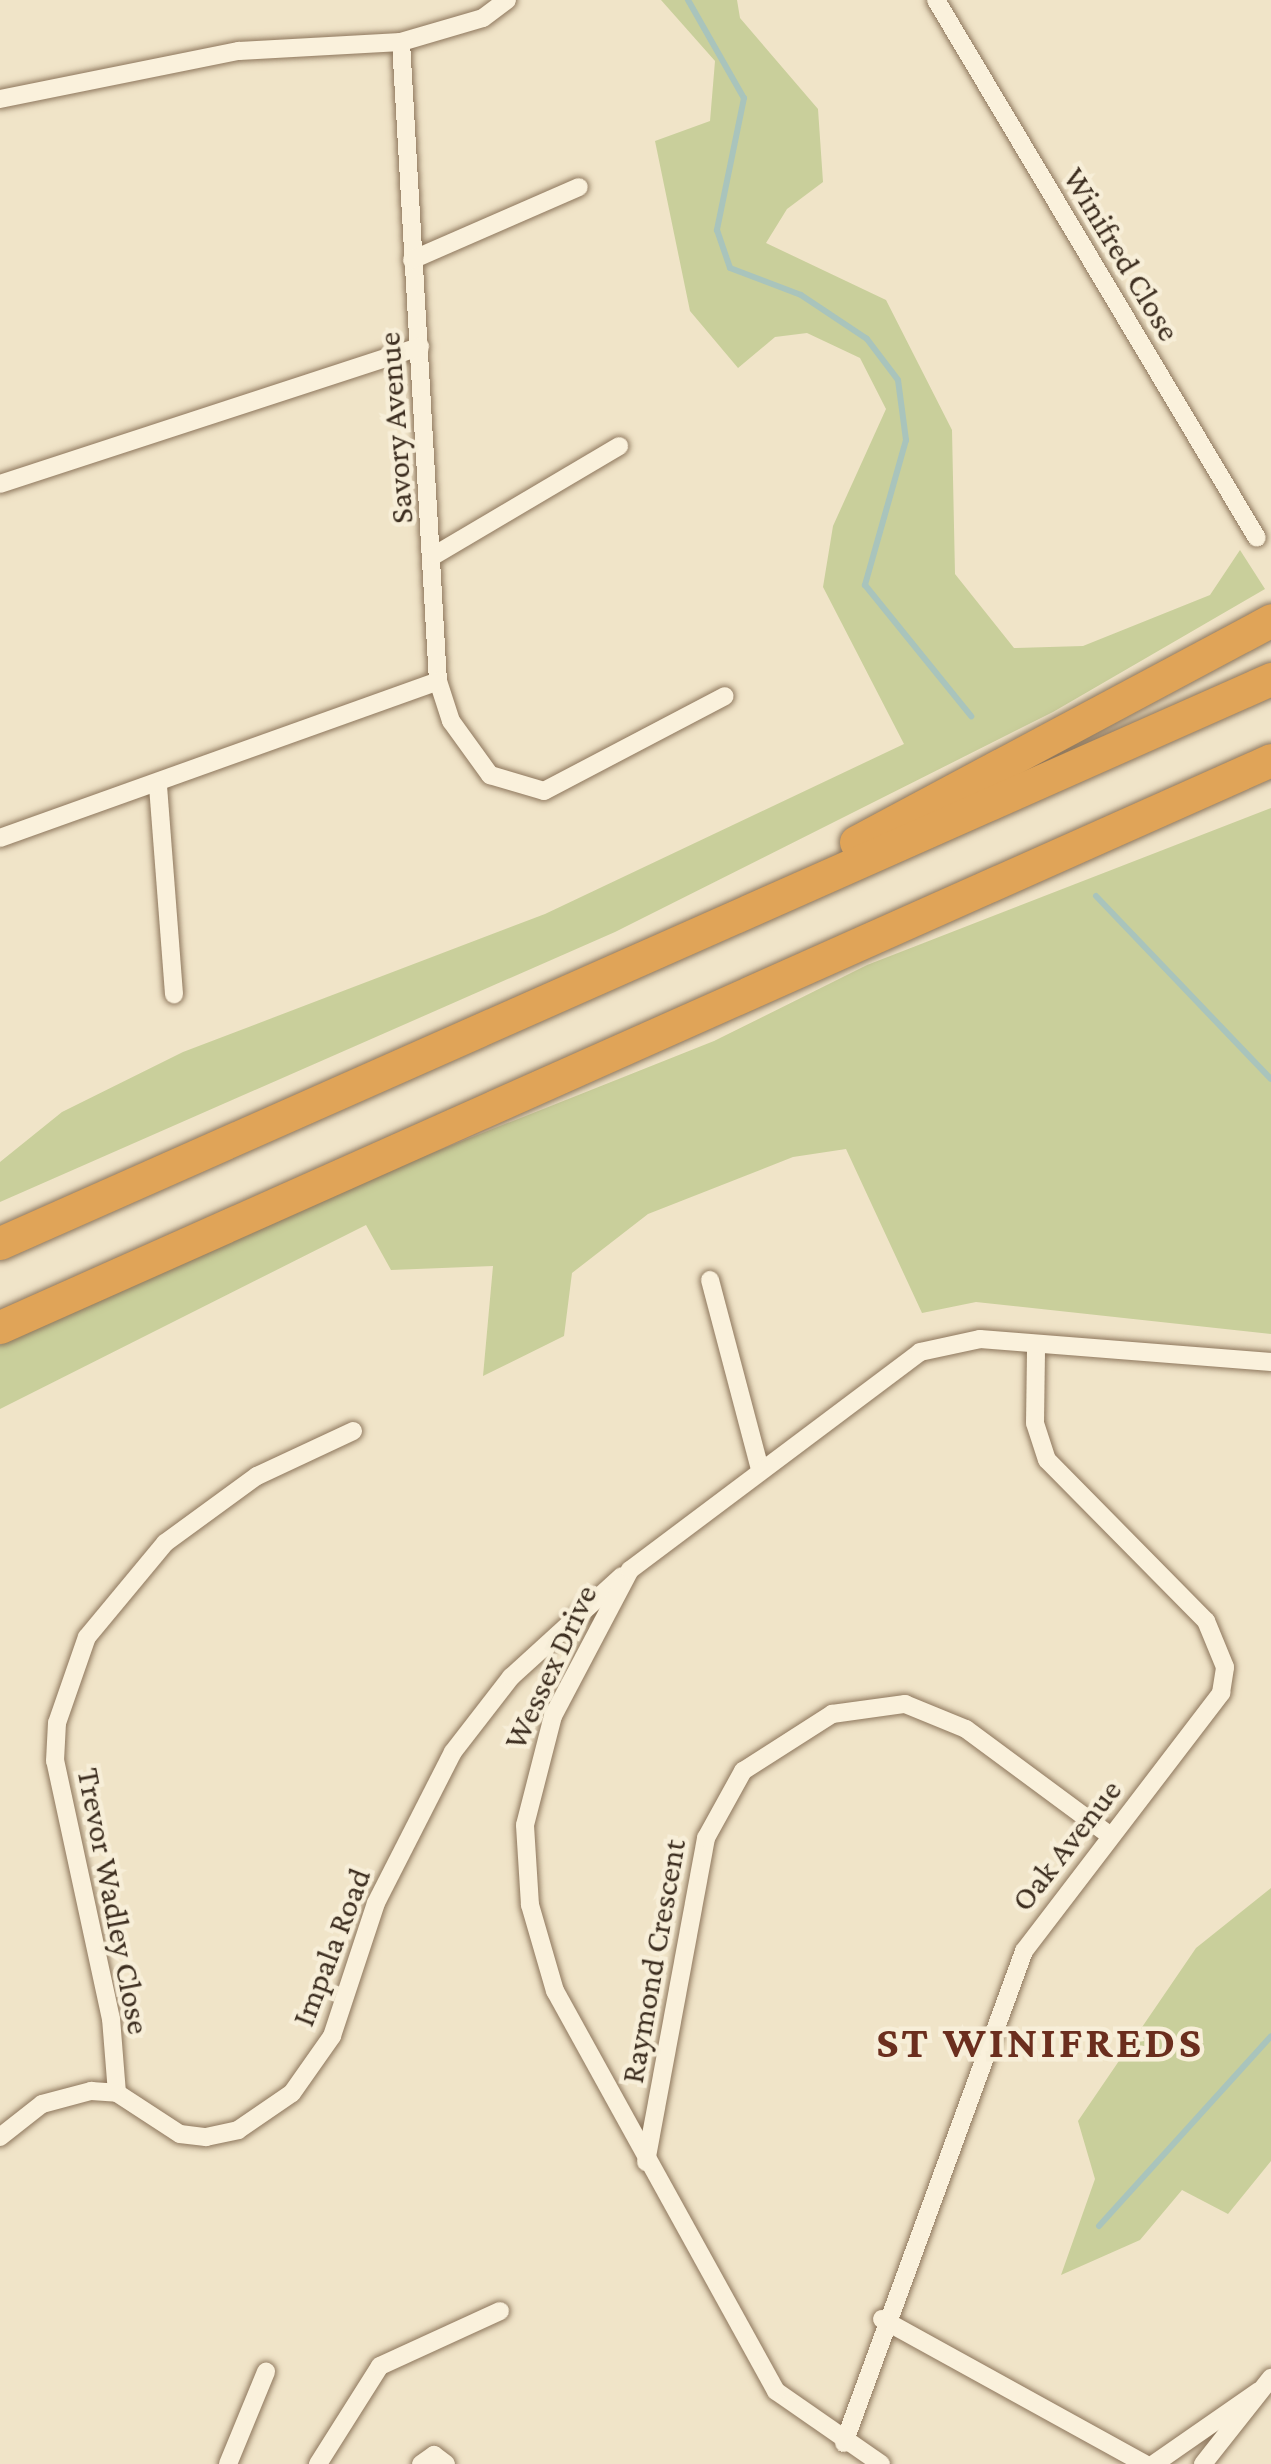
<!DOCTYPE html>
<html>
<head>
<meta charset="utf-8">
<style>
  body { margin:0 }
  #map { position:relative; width:1271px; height:2464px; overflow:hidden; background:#f0e4c8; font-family:"Crimson Pro",serif }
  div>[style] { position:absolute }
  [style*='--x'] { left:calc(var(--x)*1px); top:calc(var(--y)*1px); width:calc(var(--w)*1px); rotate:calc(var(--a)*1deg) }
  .green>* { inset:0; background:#c9cf9b }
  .stream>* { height:6px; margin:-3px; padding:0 3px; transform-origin:3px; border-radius:3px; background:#a9c4bc }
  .roads { filter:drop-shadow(0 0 3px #8d765c) drop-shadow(0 0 3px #8d765c) }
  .street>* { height:18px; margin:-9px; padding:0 9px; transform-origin:9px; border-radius:9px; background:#faf1dc }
  .highway>* { height:33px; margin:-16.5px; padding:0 16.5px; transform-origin:16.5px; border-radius:16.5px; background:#e0a458 }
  span { translate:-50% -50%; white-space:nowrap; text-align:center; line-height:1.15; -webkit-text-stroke:9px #f7eed8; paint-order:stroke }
  .street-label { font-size:33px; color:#3d2e20 }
  .district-label { font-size:45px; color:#6b2e1e; font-weight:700; letter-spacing:3px }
</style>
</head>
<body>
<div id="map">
  <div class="green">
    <i style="clip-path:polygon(661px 0,737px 0,740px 18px,818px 109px,823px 182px,787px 209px,766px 243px,886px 300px,952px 430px,955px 574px,1014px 648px,1083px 646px,1210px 595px,1240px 550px,1265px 589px,1053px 712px,615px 932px,0 1202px,0 1162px,62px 1112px,183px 1052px,545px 914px,904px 744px,823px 587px,833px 526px,886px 409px,860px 358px,807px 333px,775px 337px,738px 368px,690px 311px,655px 141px,710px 121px,715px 61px)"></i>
    <i style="clip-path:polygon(1271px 808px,1271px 1334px,976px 1302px,922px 1313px,846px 1149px,793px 1157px,648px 1214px,572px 1273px,564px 1336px,483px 1376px,493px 1266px,391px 1270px,366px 1225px,0 1409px,0 1345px,397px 1167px,714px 1041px,867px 965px)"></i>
    <i style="clip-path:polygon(1271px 1888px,1271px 2161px,1228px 2214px,1182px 2190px,1140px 2240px,1061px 2275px,1095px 2179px,1078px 2121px,1196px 1948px)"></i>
  </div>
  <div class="stream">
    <i style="--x:688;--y:0;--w:113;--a:60.3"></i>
    <i style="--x:744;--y:98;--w:135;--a:101.6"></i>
    <i style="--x:717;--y:230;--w:40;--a:71.1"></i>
    <i style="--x:730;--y:268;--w:76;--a:20.8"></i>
    <i style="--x:801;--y:295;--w:79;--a:33.7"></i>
    <i style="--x:867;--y:339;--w:51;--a:52.9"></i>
    <i style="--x:898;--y:380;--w:61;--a:82.4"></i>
    <i style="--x:906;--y:440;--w:151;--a:105.8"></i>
    <i style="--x:865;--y:585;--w:169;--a:51"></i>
    <i style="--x:1096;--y:896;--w:253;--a:46.3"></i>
    <i style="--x:1099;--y:2226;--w:256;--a:-47.8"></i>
  </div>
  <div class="roads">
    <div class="street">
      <i style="--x:936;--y:0;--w:626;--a:59.18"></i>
      <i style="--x:401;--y:42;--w:640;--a:86.69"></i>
      <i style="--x:438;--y:681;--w:42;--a:72"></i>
      <i style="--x:451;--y:721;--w:67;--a:54.2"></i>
      <i style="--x:490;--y:775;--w:56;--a:16.5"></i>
      <i style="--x:544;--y:791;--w:204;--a:-27.7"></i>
      <i style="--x:0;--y:99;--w:244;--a:-11.4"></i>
      <i style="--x:239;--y:51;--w:162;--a:-3.2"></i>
      <i style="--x:401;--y:42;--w:85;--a:-16.3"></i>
      <i style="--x:483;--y:18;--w:30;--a:-37"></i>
      <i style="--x:412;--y:260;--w:182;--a:-23.6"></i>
      <i style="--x:0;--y:484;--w:442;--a:-18.1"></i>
      <i style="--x:435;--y:555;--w:214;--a:-30.6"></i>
      <i style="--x:158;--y:786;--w:209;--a:85.6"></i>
      <i style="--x:0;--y:838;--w:465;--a:-19.7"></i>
      <i style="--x:710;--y:1280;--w:192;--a:75.2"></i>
      <i style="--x:117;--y:2093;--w:74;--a:-94.6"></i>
      <i style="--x:111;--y:2019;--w:264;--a:-102.2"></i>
      <i style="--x:55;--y:1761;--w:38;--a:-87"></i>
      <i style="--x:57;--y:1723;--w:91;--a:-70.8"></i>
      <i style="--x:87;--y:1637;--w:122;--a:-50.3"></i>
      <i style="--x:165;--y:1543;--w:114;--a:-36.1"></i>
      <i style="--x:257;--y:1476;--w:106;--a:-25.1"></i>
      <i style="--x:0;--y:2137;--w:53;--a:-38.2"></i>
      <i style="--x:42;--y:2104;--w:51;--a:-14.9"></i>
      <i style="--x:91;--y:2091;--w:26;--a:4"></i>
      <i style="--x:117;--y:2093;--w:75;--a:33.1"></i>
      <i style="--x:180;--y:2134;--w:26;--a:7"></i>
      <i style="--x:206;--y:2137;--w:33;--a:-12"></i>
      <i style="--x:238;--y:2130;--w:65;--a:-34.4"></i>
      <i style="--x:292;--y:2093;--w:70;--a:-54.9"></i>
      <i style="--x:332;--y:2036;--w:140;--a:-71.7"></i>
      <i style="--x:376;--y:1903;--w:169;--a:-63"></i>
      <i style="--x:453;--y:1752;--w:95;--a:-52.3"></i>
      <i style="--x:511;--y:1677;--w:150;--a:-42.3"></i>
      <i style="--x:646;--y:2162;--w:330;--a:-79.5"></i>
      <i style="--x:706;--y:1838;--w:77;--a:-61.1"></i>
      <i style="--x:743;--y:1771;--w:106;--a:-32.6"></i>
      <i style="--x:832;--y:1714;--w:74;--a:-7.8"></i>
      <i style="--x:905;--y:1704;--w:66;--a:22.3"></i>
      <i style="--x:966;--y:1729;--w:177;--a:36.5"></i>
      <i style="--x:882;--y:2319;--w:300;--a:28.9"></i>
      <i style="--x:844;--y:2443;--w:524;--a:-69.9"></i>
      <i style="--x:1024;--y:1951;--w:325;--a:-52.6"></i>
      <i style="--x:1221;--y:1693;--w:26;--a:-81"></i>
      <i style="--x:1225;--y:1667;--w:50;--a:-112.4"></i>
      <i style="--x:1206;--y:1621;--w:226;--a:-134.6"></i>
      <i style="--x:1047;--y:1460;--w:39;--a:-108"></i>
      <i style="--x:1035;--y:1423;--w:76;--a:-89.2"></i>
      <i style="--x:228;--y:2464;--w:100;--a:-67.6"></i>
      <i style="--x:318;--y:2464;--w:116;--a:-57.7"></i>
      <i style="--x:380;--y:2366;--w:132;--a:-24.6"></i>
      <i style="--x:421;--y:2464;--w:16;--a:-35"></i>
      <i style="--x:434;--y:2455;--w:15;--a:37"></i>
      <i style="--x:881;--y:2464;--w:128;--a:-145.2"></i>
      <i style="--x:776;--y:2391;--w:457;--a:-118.9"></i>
      <i style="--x:555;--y:1991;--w:90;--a:-106.2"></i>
      <i style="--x:530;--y:1905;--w:80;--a:-93.6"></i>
      <i style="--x:525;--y:1825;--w:113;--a:-75.6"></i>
      <i style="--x:553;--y:1716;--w:165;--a:-62.2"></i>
      <i style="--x:630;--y:1570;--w:363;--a:-36.9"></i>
      <i style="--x:920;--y:1352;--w:61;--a:-12.2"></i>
      <i style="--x:980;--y:1339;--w:292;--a:4.5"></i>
      <i style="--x:1154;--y:2464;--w:128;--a:-34.8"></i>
      <i style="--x:1203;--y:2464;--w:110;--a:-51.7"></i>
    </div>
    <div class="highway">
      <i style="--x:856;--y:842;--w:471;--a:-28.1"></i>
      <i style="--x:0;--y:1243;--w:1391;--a:-23.93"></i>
      <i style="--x:0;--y:1327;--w:1392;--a:-24.04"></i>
    </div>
  </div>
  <div class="street-label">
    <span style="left:1122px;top:254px;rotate:59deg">Winifred Close</span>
    <span style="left:395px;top:428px;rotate:-94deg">Savory Avenue</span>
    <span style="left:550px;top:1667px;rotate:-65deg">Wessex Drive</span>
    <span style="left:1066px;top:1845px;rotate:-52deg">Oak Avenue</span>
    <span style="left:114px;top:1901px;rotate:79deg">Trevor Wadley Close</span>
    <span style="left:331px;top:1947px;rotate:-69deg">Impala Road</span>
    <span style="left:653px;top:1961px;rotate:-80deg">Raymond Crescent</span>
  </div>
  <div class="district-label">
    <span style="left:1040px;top:2043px">ST WINIFREDS</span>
  </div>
</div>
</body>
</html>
